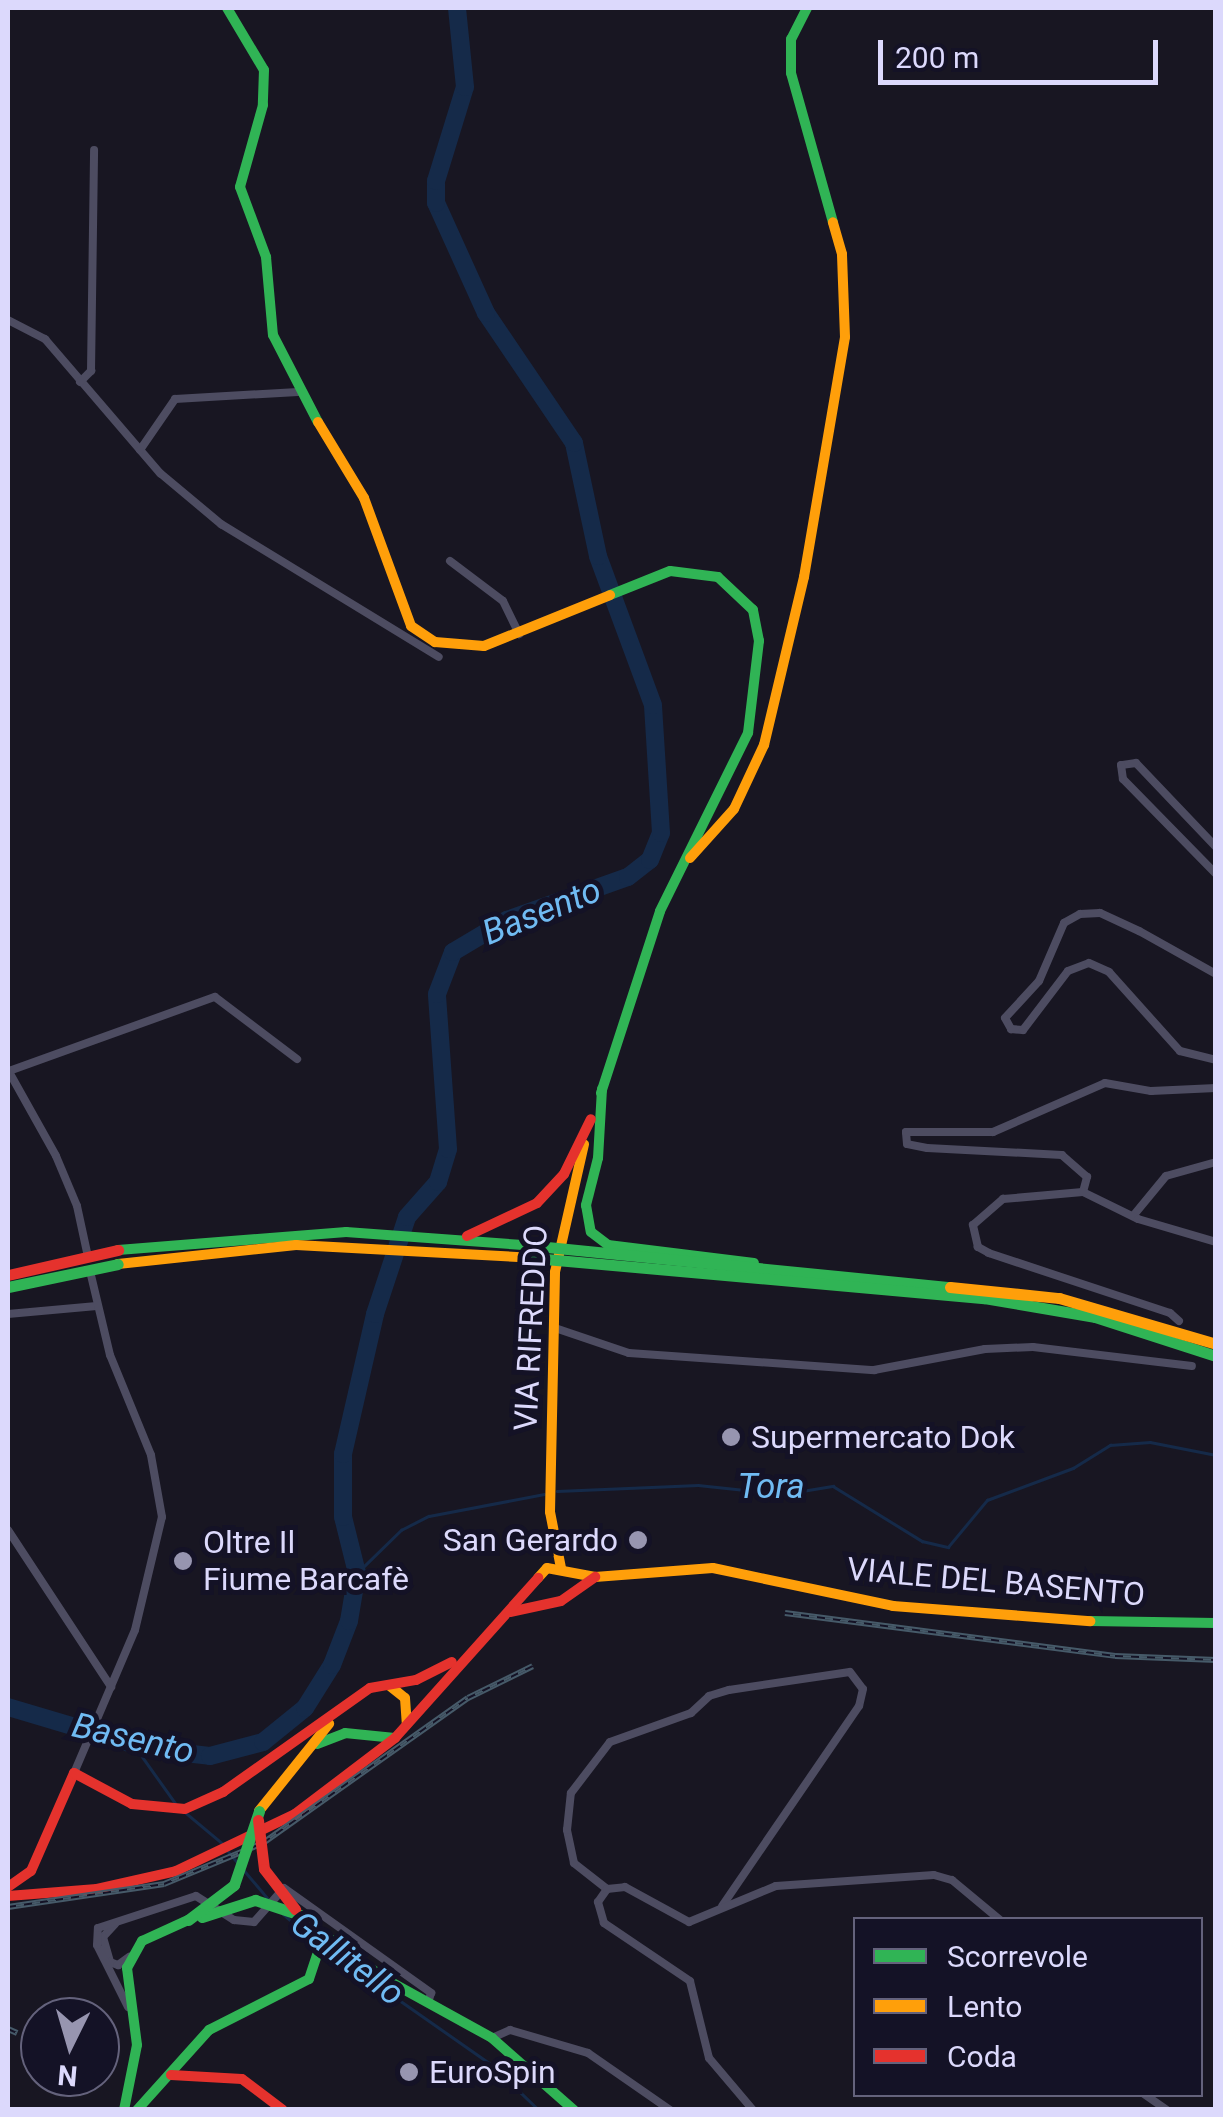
<!DOCTYPE html>
<html>
<head>
<meta charset="utf-8">
<style>
  body { margin:0 }
  #map { position:relative; width:1223px; height:2117px; overflow:hidden; background:#181622; font-family:Roboto,sans-serif }
  div>[style] { position:absolute }
  [style*='--x'] { left:calc(var(--x)*1px); top:calc(var(--y)*1px); width:calc(var(--w)*1px); rotate:calc(var(--a)*1deg) }
  .stream>* { height:2.5px; margin:-1.25px; padding:0 1.25px; transform-origin:1.25px; border-radius:1.25px; background:#152a49 }
  .river>* { height:18px; margin:-9px; padding:0 9px; transform-origin:9px; border-radius:9px; background:#152a49 }
  .street>* { height:8px; margin:-4px; padding:0 4px; transform-origin:4px; border-radius:4px; background:#4d4c61 }
  .fast>* { height:10px; margin:-5px; padding:0 5px; transform-origin:5px; border-radius:5px; background:#30b455 }
  .slow>* { height:10px; margin:-5px; padding:0 5px; transform-origin:5px; border-radius:5px; background:#ff9f0a }
  .jam>* { height:10px; margin:-5px; padding:0 5px; transform-origin:5px; border-radius:5px; background:#e5322d }
  .rail>* { height:6px; margin-top:-3px; transform-origin:0; background:repeating-linear-gradient(90deg,#141226 0 8px,#465a69 0 16px); box-sizing:border-box; border-block:2px solid #465a69 }
  .fast-bridge>* { height:11px; margin:-5.5px; padding:0 5.5px; transform-origin:5.5px; border-radius:5.5px; background:#30b455 }
  .slow-bridge>* { height:11px; margin:-5.5px; padding:0 5.5px; transform-origin:5.5px; border-radius:5.5px; background:#ff9f0a }
  .jam-bridge>* { height:11px; margin:-5.5px; padding:0 5.5px; transform-origin:5.5px; border-radius:5.5px; background:#e5322d }
  .dots>* { width:28px; height:28px; translate:-50% -50%; box-sizing:border-box; border:5px solid #141226; border-radius:50% }
  span { translate:-50% -50%; white-space:nowrap; text-align:center; line-height:1.15; -webkit-text-stroke:10px #141226; paint-order:stroke }
  .street-label { font-size:32px; color:#dcd9fc }
  .poi-label { font-size:32px; color:#dcd9fc }
  .left { translate:0 -50%; text-align:left }
  .right { translate:-100% -50%; text-align:right }
  .water-label { font-size:35px; color:#70bbf3; font-style:italic }
  .frame { position:absolute; inset:0; border:10px solid #dcd9fc; pointer-events:none }
  .legend { position:absolute; left:853px; top:1917px; width:350px; height:180px; box-sizing:border-box; background:#141226; border:2px solid #64627c; margin:0; padding:12px 18px; list-style:none; font-size:30px; color:#dcd9fc }
  .legend li { display:flex; align-items:center; gap:20px; height:50px }
  .legend b { width:50px; border:2px solid #64627c }
  .north { position:absolute; left:20px; top:1997px; width:100px; height:100px; box-sizing:border-box; background:#141226; border:2px solid #64627c; border-radius:50%; rotate:185deg; font-size:28px; font-weight:700; line-height:40px; text-align:center; color:#dcd9fc }
  .north::after { content:''; display:block; margin:auto; width:35px; height:45px; background:#9795b0; clip-path:polygon(50% 0,100% 100%,50% 72%,0 100%) }
  .scale { position:absolute; left:878px; top:40px; width:280px; height:45px; box-sizing:border-box; border:5px solid #dcd9fc; border-top:0; padding-left:12px; font-size:30px; line-height:35px; white-space:nowrap; color:#dcd9fc; -webkit-text-stroke:8px #141226; paint-order:stroke }
</style>
</head>
<body>
<div id="map">
  <div class="stream">
    <i style="--x:557;--y:1491;--w:141;--a:-2.4"></i>
    <i style="--x:698;--y:1485;--w:86;--a:6"></i>
    <i style="--x:784;--y:1494;--w:50;--a:-9.3"></i>
    <i style="--x:833;--y:1486;--w:105;--a:31.7"></i>
    <i style="--x:922;--y:1541;--w:27;--a:13"></i>
    <i style="--x:948;--y:1547;--w:61;--a:-50.3"></i>
    <i style="--x:987;--y:1500;--w:92;--a:-20.4"></i>
    <i style="--x:1073;--y:1468;--w:44;--a:-31.9"></i>
    <i style="--x:1110;--y:1445;--w:40;--a:-4.3"></i>
    <i style="--x:1150;--y:1442;--w:67;--a:11.1"></i>
    <i style="--x:357;--y:1573;--w:62;--a:-44.3"></i>
    <i style="--x:401;--y:1530;--w:31;--a:-27"></i>
    <i style="--x:429;--y:1516;--w:117;--a:-10.8"></i>
    <i style="--x:134;--y:1745;--w:72;--a:54.6"></i>
    <i style="--x:186;--y:1813;--w:47;--a:39.8"></i>
    <i style="--x:227;--y:1850;--w:17;--a:50"></i>
    <i style="--x:243;--y:1869;--w:42;--a:49.8"></i>
    <i style="--x:283;--y:1914;--w:42;--a:40.2"></i>
    <i style="--x:325;--y:1948;--w:204;--a:35"></i>
    <i style="--x:492;--y:2065;--w:65;--a:43.8"></i>
  </div>
  <div class="river">
    <i style="--x:8;--y:1707;--w:147;--a:16.6"></i>
    <i style="--x:149;--y:1749;--w:61;--a:6.5"></i>
    <i style="--x:210;--y:1756;--w:55;--a:-14.8"></i>
    <i style="--x:263;--y:1742;--w:54;--a:-39"></i>
    <i style="--x:305;--y:1708;--w:51;--a:-57.9"></i>
    <i style="--x:332;--y:1665;--w:47;--a:-68.9"></i>
    <i style="--x:349;--y:1621;--w:49;--a:-80.5"></i>
    <i style="--x:357;--y:1573;--w:58;--a:-104"></i>
    <i style="--x:343;--y:1517;--w:63;--a:-90"></i>
    <i style="--x:343;--y:1454;--w:144;--a:-77.1"></i>
    <i style="--x:375;--y:1314;--w:102;--a:-71.7"></i>
    <i style="--x:407;--y:1217;--w:47;--a:-48.5"></i>
    <i style="--x:438;--y:1182;--w:34;--a:-73"></i>
    <i style="--x:448;--y:1149;--w:155;--a:-94.1"></i>
    <i style="--x:437;--y:994;--w:45;--a:-69.1"></i>
    <i style="--x:453;--y:952;--w:63;--a:-30.7"></i>
    <i style="--x:507;--y:920;--w:128;--a:-19.6"></i>
    <i style="--x:628;--y:877;--w:28;--a:-38"></i>
    <i style="--x:650;--y:860;--w:29;--a:-68"></i>
    <i style="--x:661;--y:833;--w:128;--a:-93.6"></i>
    <i style="--x:653;--y:705;--w:159;--a:-110.3"></i>
    <i style="--x:598;--y:556;--w:116;--a:-102"></i>
    <i style="--x:574;--y:443;--w:157;--a:-124.1"></i>
    <i style="--x:486;--y:313;--w:121;--a:-114.4"></i>
    <i style="--x:436;--y:203;--w:22;--a:-90"></i>
    <i style="--x:436;--y:181;--w:98;--a:-72.9"></i>
    <i style="--x:465;--y:87;--w:79;--a:-95.8"></i>
  </div>
  <div class="street">
    <i style="--x:8;--y:320;--w:42;--a:27.2"></i>
    <i style="--x:45;--y:339;--w:177;--a:49.4"></i>
    <i style="--x:160;--y:473;--w:80;--a:39.9"></i>
    <i style="--x:221;--y:524;--w:255;--a:31.4"></i>
    <i style="--x:80;--y:382;--w:16;--a:-45"></i>
    <i style="--x:91;--y:371;--w:221;--a:-89.2"></i>
    <i style="--x:140;--y:450;--w:62;--a:-55.5"></i>
    <i style="--x:175;--y:399;--w:123;--a:-3.3"></i>
    <i style="--x:450;--y:561;--w:66;--a:37"></i>
    <i style="--x:503;--y:601;--w:37;--a:64"></i>
    <i style="--x:1216;--y:847;--w:116;--a:-133.6"></i>
    <i style="--x:1136;--y:763;--w:15;--a:172"></i>
    <i style="--x:1121;--y:765;--w:14;--a:82"></i>
    <i style="--x:1123;--y:779;--w:133;--a:45.6"></i>
    <i style="--x:1216;--y:974;--w:88;--a:-150.8"></i>
    <i style="--x:1139;--y:931;--w:43;--a:-155.2"></i>
    <i style="--x:1100;--y:913;--w:20;--a:177"></i>
    <i style="--x:1080;--y:914;--w:18;--a:151"></i>
    <i style="--x:1064;--y:923;--w:63;--a:113.3"></i>
    <i style="--x:1039;--y:981;--w:50;--a:132.6"></i>
    <i style="--x:1005;--y:1018;--w:13;--a:61"></i>
    <i style="--x:1011;--y:1029;--w:12;--a:5"></i>
    <i style="--x:1023;--y:1030;--w:74;--a:-52.7"></i>
    <i style="--x:1068;--y:971;--w:22;--a:-21"></i>
    <i style="--x:1089;--y:963;--w:22;--a:24"></i>
    <i style="--x:1109;--y:972;--w:106;--a:48.1"></i>
    <i style="--x:1180;--y:1051;--w:37;--a:14"></i>
    <i style="--x:8;--y:1070;--w:98;--a:60.8"></i>
    <i style="--x:56;--y:1156;--w:54;--a:67.2"></i>
    <i style="--x:77;--y:1206;--w:52;--a:77.8"></i>
    <i style="--x:9;--y:1071;--w:219;--a:-19.8"></i>
    <i style="--x:215;--y:997;--w:103;--a:37.1"></i>
    <i style="--x:1083;--y:1192;--w:16;--a:-75"></i>
    <i style="--x:1087;--y:1177;--w:33;--a:-139"></i>
    <i style="--x:1062;--y:1155;--w:135;--a:-177"></i>
    <i style="--x:927;--y:1148;--w:20;--a:-169"></i>
    <i style="--x:907;--y:1144;--w:12;--a:-95"></i>
    <i style="--x:906;--y:1132;--w:87;--a:0"></i>
    <i style="--x:993;--y:1132;--w:122;--a:-23.6"></i>
    <i style="--x:1105;--y:1083;--w:47;--a:9.9"></i>
    <i style="--x:1151;--y:1091;--w:65;--a:-2.6"></i>
    <i style="--x:1133;--y:1216;--w:52;--a:-50.5"></i>
    <i style="--x:1166;--y:1176;--w:52;--a:-15.6"></i>
    <i style="--x:8;--y:1314;--w:89;--a:-5.1"></i>
    <i style="--x:1179;--y:1321;--w:12;--a:-138"></i>
    <i style="--x:1170;--y:1313;--w:191;--a:-161.7"></i>
    <i style="--x:989;--y:1253;--w:13;--a:-151"></i>
    <i style="--x:978;--y:1247;--w:23;--a:-103"></i>
    <i style="--x:973;--y:1225;--w:40;--a:-41"></i>
    <i style="--x:1003;--y:1199;--w:80;--a:-5"></i>
    <i style="--x:1083;--y:1192;--w:61;--a:26.1"></i>
    <i style="--x:1138;--y:1219;--w:81;--a:16.4"></i>
    <i style="--x:555;--y:1328;--w:78;--a:18.7"></i>
    <i style="--x:629;--y:1353;--w:246;--a:4"></i>
    <i style="--x:874;--y:1370;--w:113;--a:-10.7"></i>
    <i style="--x:985;--y:1349;--w:48;--a:-2.4"></i>
    <i style="--x:1033;--y:1347;--w:160;--a:6.8"></i>
    <i style="--x:8;--y:1530;--w:188;--a:56.7"></i>
    <i style="--x:74;--y:1773;--w:155;--a:-66.9"></i>
    <i style="--x:135;--y:1630;--w:116;--a:-76.6"></i>
    <i style="--x:162;--y:1517;--w:63;--a:-100.1"></i>
    <i style="--x:151;--y:1455;--w:108;--a:-112.3"></i>
    <i style="--x:110;--y:1355;--w:86;--a:-103.4"></i>
    <i style="--x:607;--y:1889;--w:42;--a:-141.8"></i>
    <i style="--x:574;--y:1863;--w:34;--a:-102"></i>
    <i style="--x:567;--y:1830;--w:37;--a:-84"></i>
    <i style="--x:571;--y:1793;--w:64;--a:-52.6"></i>
    <i style="--x:610;--y:1742;--w:86;--a:-19.7"></i>
    <i style="--x:691;--y:1713;--w:25;--a:-43"></i>
    <i style="--x:709;--y:1696;--w:21;--a:-17"></i>
    <i style="--x:729;--y:1690;--w:122;--a:-8.5"></i>
    <i style="--x:850;--y:1672;--w:21;--a:53"></i>
    <i style="--x:863;--y:1689;--w:17;--a:103"></i>
    <i style="--x:859;--y:1706;--w:242;--a:124.4"></i>
    <i style="--x:115;--y:1924;--w:18;--a:133"></i>
    <i style="--x:103;--y:1937;--w:26;--a:74"></i>
    <i style="--x:110;--y:1962;--w:9;--a:21"></i>
    <i style="--x:118;--y:1965;--w:14;--a:-36"></i>
    <i style="--x:128;--y:2007;--w:69;--a:-116.6"></i>
    <i style="--x:97;--y:1945;--w:17;--a:-87"></i>
    <i style="--x:98;--y:1928;--w:103;--a:-18.1"></i>
    <i style="--x:196;--y:1896;--w:45;--a:32.3"></i>
    <i style="--x:234;--y:1920;--w:20;--a:6"></i>
    <i style="--x:254;--y:1922;--w:45;--a:-48.6"></i>
    <i style="--x:284;--y:1888;--w:181;--a:35.5"></i>
    <i style="--x:431;--y:1993;--w:10;--a:107"></i>
    <i style="--x:492;--y:2038;--w:20;--a:-24"></i>
    <i style="--x:510;--y:2030;--w:81;--a:16.4"></i>
    <i style="--x:588;--y:2053;--w:100;--a:34.8"></i>
    <i style="--x:1144;--y:2094;--w:28;--a:35"></i>
    <i style="--x:753;--y:2110;--w:68;--a:-130.2"></i>
    <i style="--x:709;--y:2058;--w:79;--a:-103.9"></i>
    <i style="--x:690;--y:1981;--w:104;--a:-146"></i>
    <i style="--x:604;--y:1923;--w:22;--a:-106"></i>
    <i style="--x:598;--y:1902;--w:16;--a:-55"></i>
    <i style="--x:607;--y:1889;--w:18;--a:-6"></i>
    <i style="--x:625;--y:1887;--w:73;--a:28.7"></i>
    <i style="--x:689;--y:1922;--w:94;--a:-22.5"></i>
    <i style="--x:776;--y:1886;--w:158;--a:-4"></i>
    <i style="--x:934;--y:1875;--w:19;--a:16"></i>
    <i style="--x:952;--y:1880;--w:62;--a:39.8"></i>
  </div>
  <div class="fast">
    <i style="--x:227;--y:8;--w:72;--a:59.2"></i>
    <i style="--x:264;--y:70;--w:35;--a:92"></i>
    <i style="--x:263;--y:105;--w:85;--a:105.7"></i>
    <i style="--x:240;--y:187;--w:75;--a:69.6"></i>
    <i style="--x:266;--y:257;--w:78;--a:84.9"></i>
    <i style="--x:273;--y:335;--w:98;--a:62.7"></i>
    <i style="--x:807;--y:8;--w:35;--a:117"></i>
    <i style="--x:791;--y:39;--w:34;--a:90"></i>
    <i style="--x:791;--y:73;--w:155;--a:74.3"></i>
    <i style="--x:602;--y:1089;--w:69;--a:93.3"></i>
    <i style="--x:598;--y:1158;--w:49;--a:104.3"></i>
    <i style="--x:586;--y:1205;--w:27;--a:80"></i>
    <i style="--x:591;--y:1232;--w:21;--a:37"></i>
    <i style="--x:608;--y:1245;--w:147;--a:7"></i>
    <i style="--x:601;--y:1093;--w:191;--a:-72"></i>
    <i style="--x:660;--y:911;--w:199;--a:-63.7"></i>
    <i style="--x:748;--y:733;--w:93;--a:-83.2"></i>
    <i style="--x:759;--y:641;--w:32;--a:-101"></i>
    <i style="--x:753;--y:610;--w:48;--a:-136.7"></i>
    <i style="--x:718;--y:577;--w:48;--a:-172.9"></i>
    <i style="--x:670;--y:571;--w:65;--a:158.2"></i>
    <i style="--x:118;--y:1250;--w:229;--a:-4.5"></i>
    <i style="--x:346;--y:1232;--w:192;--a:4.2"></i>
    <i style="--x:1090;--y:1621;--w:126;--a:0.9"></i>
    <i style="--x:317;--y:1744;--w:30;--a:-21"></i>
    <i style="--x:345;--y:1733;--w:50;--a:5.7"></i>
    <i style="--x:315;--y:1928;--w:89;--a:35.8"></i>
    <i style="--x:387;--y:1980;--w:120;--a:28.9"></i>
    <i style="--x:492;--y:2038;--w:109;--a:41.3"></i>
    <i style="--x:124;--y:2110;--w:66;--a:-78.7"></i>
    <i style="--x:137;--y:2045;--w:78;--a:-97.4"></i>
    <i style="--x:127;--y:1968;--w:31;--a:-61"></i>
    <i style="--x:142;--y:1941;--w:51;--a:-24.5"></i>
    <i style="--x:137;--y:2110;--w:108;--a:-48"></i>
    <i style="--x:209;--y:2030;--w:112;--a:-27"></i>
    <i style="--x:309;--y:1979;--w:41;--a:-71.6"></i>
    <i style="--x:322;--y:1940;--w:33;--a:-131"></i>
  </div>
  <div class="slow">
    <i style="--x:318;--y:422;--w:89;--a:58.8"></i>
    <i style="--x:364;--y:498;--w:136;--a:69.8"></i>
    <i style="--x:411;--y:626;--w:29;--a:34"></i>
    <i style="--x:435;--y:642;--w:49;--a:4.7"></i>
    <i style="--x:484;--y:646;--w:136;--a:-22"></i>
    <i style="--x:690;--y:858;--w:66;--a:-48.1"></i>
    <i style="--x:734;--y:809;--w:71;--a:-64.9"></i>
    <i style="--x:764;--y:745;--w:173;--a:-76.6"></i>
    <i style="--x:804;--y:577;--w:243;--a:-80.3"></i>
    <i style="--x:845;--y:337;--w:83;--a:-92.1"></i>
    <i style="--x:842;--y:254;--w:33;--a:-106"></i>
    <i style="--x:118;--y:1264;--w:179;--a:-6.1"></i>
    <i style="--x:296;--y:1245;--w:238;--a:3.1"></i>
    <i style="--x:561;--y:1568;--w:57;--a:-101.1"></i>
    <i style="--x:550;--y:1512;--w:240;--a:-88.8"></i>
    <i style="--x:555;--y:1272;--w:131;--a:-77.2"></i>
    <i style="--x:538;--y:1578;--w:13;--a:-48"></i>
    <i style="--x:547;--y:1568;--w:49;--a:10.6"></i>
    <i style="--x:595;--y:1577;--w:118;--a:-4.4"></i>
    <i style="--x:713;--y:1568;--w:184;--a:11.9"></i>
    <i style="--x:893;--y:1606;--w:198;--a:4.4"></i>
    <i style="--x:390;--y:1686;--w:19;--a:39"></i>
    <i style="--x:405;--y:1698;--w:26;--a:86"></i>
    <i style="--x:259;--y:1811;--w:112;--a:-51.2"></i>
  </div>
  <div class="jam">
    <i style="--x:467;--y:1236;--w:77;--a:-25.2"></i>
    <i style="--x:537;--y:1203;--w:40;--a:-47"></i>
    <i style="--x:564;--y:1174;--w:61;--a:-63.9"></i>
    <i style="--x:510;--y:1612;--w:52;--a:-12.2"></i>
    <i style="--x:561;--y:1601;--w:42;--a:-35.2"></i>
    <i style="--x:8;--y:1887;--w:28;--a:-35"></i>
    <i style="--x:31;--y:1871;--w:107;--a:-66.3"></i>
    <i style="--x:74;--y:1773;--w:66;--a:28.1"></i>
    <i style="--x:132;--y:1804;--w:53;--a:5.4"></i>
    <i style="--x:185;--y:1809;--w:42;--a:-24.1"></i>
    <i style="--x:223;--y:1792;--w:180;--a:-35.3"></i>
    <i style="--x:370;--y:1688;--w:47;--a:-9.9"></i>
    <i style="--x:416;--y:1680;--w:40;--a:-26.6"></i>
    <i style="--x:8;--y:1896;--w:89;--a:-4.5"></i>
    <i style="--x:97;--y:1889;--w:81;--a:-12.8"></i>
    <i style="--x:176;--y:1871;--w:132;--a:-25.6"></i>
    <i style="--x:295;--y:1814;--w:126;--a:-37.2"></i>
    <i style="--x:395;--y:1738;--w:215;--a:-48.2"></i>
    <i style="--x:171;--y:2075;--w:71;--a:3.2"></i>
    <i style="--x:242;--y:2079;--w:51;--a:37.1"></i>
  </div>
  <div class="rail">
    <i style="--x:785;--y:1613;--w:333;--a:7.4"></i>
    <i style="--x:1115;--y:1656;--w:101;--a:2.3"></i>
    <i style="--x:8;--y:1907;--w:158;--a:-8.4"></i>
    <i style="--x:164;--y:1884;--w:107;--a:-22.5"></i>
    <i style="--x:263;--y:1843;--w:251;--a:-35.3"></i>
    <i style="--x:468;--y:1698;--w:72;--a:-26.2"></i>
    <i style="--x:8;--y:2029;--w:10;--a:24"></i>
  </div>
  <div class="fast-bridge">
    <i style="--x:537;--y:1246;--w:415;--a:5.7"></i>
    <i style="--x:534;--y:1258;--w:452;--a:5.1"></i>
    <i style="--x:984;--y:1298;--w:113;--a:9.7"></i>
    <i style="--x:1095;--y:1317;--w:127;--a:17.9"></i>
    <i style="--x:8;--y:1287;--w:112;--a:-11.8"></i>
    <i style="--x:202;--y:1917;--w:56;--a:-17.8"></i>
    <i style="--x:255;--y:1900;--w:47;--a:18.4"></i>
    <i style="--x:188;--y:1920;--w:58;--a:-37.3"></i>
    <i style="--x:234;--y:1885;--w:78;--a:-71.3"></i>
  </div>
  <div class="slow-bridge">
    <i style="--x:950;--y:1287;--w:110;--a:5.8"></i>
    <i style="--x:1059;--y:1298;--w:164;--a:16.3"></i>
  </div>
  <div class="jam-bridge">
    <i style="--x:8;--y:1275;--w:113;--a:-12.8"></i>
    <i style="--x:258;--y:1820;--w:49;--a:83"></i>
    <i style="--x:264;--y:1869;--w:51;--a:52.2"></i>
  </div>
  <div class="dots">
    <i style="left:731px;top:1437px;background:#9795b0"></i>
    <i style="left:638px;top:1540px;background:#9795b0"></i>
    <i style="left:183px;top:1561px;background:#9795b0"></i>
    <i style="left:409px;top:2072px;background:#9795b0"></i>
  </div>
  <div class="street-label">
    <span style="left:531px;top:1328px;rotate:-87deg">VIA RIFREDDO</span>
    <span style="left:996px;top:1582px;rotate:5deg">VIALE DEL BASENTO</span>
  </div>
  <div class="poi-label">
    <span class="left" style="left:751px;top:1437px">Supermercato Dok</span>
    <span class="right" style="left:618px;top:1540px">San Gerardo</span>
    <span class="left" style="left:203px;top:1561px">Oltre Il<br>Fiume Barcafè</span>
    <span class="left" style="left:429px;top:2072px">EuroSpin</span>
  </div>
  <div class="water-label">
    <span style="left:542px;top:912px;rotate:-22deg">Basento</span>
    <span style="left:771px;top:1487px">Tora</span>
    <span style="left:133px;top:1739px;rotate:13deg">Basento</span>
    <span style="left:347px;top:1959px;rotate:37deg">Gallitello</span>
  </div>
  <div class="frame"></div>
  <ul class="legend">
  <li><b style="height:12px;background:#30b455"></b>Scorrevole</li>
  <li><b style="height:12px;background:#ff9f0a"></b>Lento</li>
  <li><b style="height:12px;background:#e5322d"></b>Coda</li>
  </ul>
  <div class="north">N</div>
  <div class="scale">200 m</div>
</div>
</body>
</html>
